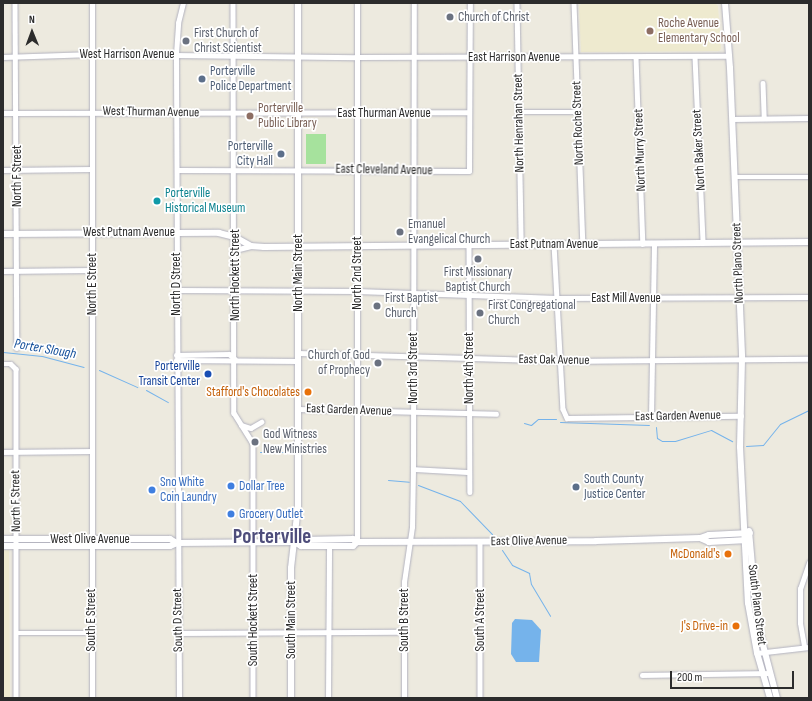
<!DOCTYPE html>
<html>
<head>
<meta charset="utf-8">
<style>
  body { margin:0 }
  #map { position:relative; width:812px; height:701px; overflow:hidden; background:#edeadf; font-family:"Sofia Sans Condensed",sans-serif }
  div>[style] { position:absolute }
  [style*='--x'] { left:calc(var(--x)*1px); top:calc(var(--y)*1px); width:calc(var(--w)*1px); rotate:calc(var(--a)*1deg) }
  .education>* { inset:0; background:#eeeacf }
  .green>* { inset:0; background:#a6e29d; transform-origin:0 0 }
  .water>* { inset:0; background:#75b3eb }
  .stream>* { height:1px; margin:-0.5px; padding:0 0.5px; transform-origin:0.5px; border-radius:0.5px; background:#75b3eb }
  .roads { filter:drop-shadow(0 0 1px #b2b2bf) drop-shadow(0 0 1px #b2b2bf) }
  .minor>* { height:4.5px; margin:-2.25px; padding:0 2.25px; transform-origin:2.25px; border-radius:2.25px; background:#fff }
  .tertiary>* { height:5.5px; margin:-2.75px; padding:0 2.75px; transform-origin:2.75px; border-radius:2.75px; background:#fff }
  .secondary>* { height:6px; margin:-3px; padding:0 3px; transform-origin:3px; border-radius:3px; background:#fff }
  .dots>* { width:11px; height:11px; translate:-50% -50%; box-sizing:border-box; border:2px solid #fff; border-radius:50% }
  span { translate:-50% -50%; white-space:nowrap; text-align:center; line-height:1.15; -webkit-text-stroke:3.5px #fff; paint-order:stroke }
  .worship-label { font-size:13px; color:#5b616d }
  .left { translate:0 -50%; text-align:left }
  .right { translate:-100% -50%; text-align:right }
  .education-label { font-size:13px; color:#785e54 }
  .street-label { font-size:13px; color:#2c2c2c }
  .service-label { font-size:13px; color:#4e5e75 }
  .culture-label { font-size:13px; color:#0d838f }
  .transit-label { font-size:13px; color:#164399 }
  .food-label { font-size:13px; color:#c56008 }
  .shop-label { font-size:13px; color:#366cbe }
  .water-label { font-size:14px; color:#124e9a; font-style:italic }
  .town-label { font-size:21px; color:#4e4d7b; font-weight:700 }
  .frame { position:absolute; inset:0; border:4px solid #2c2c2c; pointer-events:none }
  .north { position:absolute; left:12px; top:12px; width:40px; height:40px; -webkit-text-stroke:3px #fff; paint-order:stroke; rotate:359deg; font-size:11px; font-weight:700; line-height:16px; text-align:center; color:#2c2c2c }
  .north::after { content:''; display:block; margin:auto; width:14px; height:18px; background:#2c2c2c; clip-path:polygon(50% 0,100% 100%,50% 72%,0 100%) }
  .scale { position:absolute; left:670px; top:671px; width:124px; height:18px; box-sizing:border-box; border:2px solid #2c2c2c; border-top:0; padding-left:5px; font-size:12px; line-height:14px; white-space:nowrap; color:#2c2c2c; -webkit-text-stroke:3px #fff; paint-order:stroke }
</style>
</head>
<body>
<div id="map">
  <div class="education">
    <i style="clip-path:polygon(582px 3px,715px 3px,718px 6px,721px 49px,719px 51px,581px 52px,579px 6px)"></i>
    <i style="clip-path:polygon(3px 550px,9px 550px,10px 698px,3px 698px)"></i>
  </div>
  <div class="green">
    <i style="left:306px;top:134px;width:20px;height:30px"></i>
  </div>
  <div class="water">
    <i style="clip-path:polygon(515px 619px,532px 620px,541px 630px,539px 662px,516px 662px,511px 654px,512px 623px)"></i>
  </div>
  <div class="stream">
    <i style="--x:3;--y:352;--w:39;--a:6"></i>
    <i style="--x:42;--y:356;--w:43;--a:14.7"></i>
    <i style="--x:99;--y:370;--w:42;--a:24.1"></i>
    <i style="--x:146;--y:390;--w:25;--a:29"></i>
    <i style="--x:560;--y:422;--w:89;--a:1.9"></i>
    <i style="--x:524;--y:423;--w:7;--a:16"></i>
    <i style="--x:531;--y:425;--w:9;--a:-41"></i>
    <i style="--x:538;--y:419;--w:18;--a:0"></i>
    <i style="--x:656;--y:427;--w:11;--a:85"></i>
    <i style="--x:657;--y:438;--w:6;--a:31"></i>
    <i style="--x:662;--y:441;--w:13;--a:0"></i>
    <i style="--x:675;--y:441;--w:38;--a:-17"></i>
    <i style="--x:711;--y:430;--w:24;--a:28"></i>
    <i style="--x:746;--y:446;--w:17;--a:-3"></i>
    <i style="--x:763;--y:445;--w:27;--a:-51"></i>
    <i style="--x:780;--y:424;--w:32;--a:-26"></i>
    <i style="--x:260;--y:452;--w:29;--a:0"></i>
    <i style="--x:388;--y:480;--w:21;--a:5"></i>
    <i style="--x:418;--y:485;--w:45;--a:20.9"></i>
    <i style="--x:460;--y:501;--w:46;--a:45.9"></i>
    <i style="--x:502;--y:550;--w:18;--a:56"></i>
    <i style="--x:512;--y:565;--w:19;--a:25"></i>
    <i style="--x:529;--y:573;--w:11;--a:80"></i>
    <i style="--x:531;--y:584;--w:37;--a:59"></i>
  </div>
  <div class="roads">
    <div class="minor">
      <i style="--x:15;--y:3;--w:345;--a:89.7"></i>
      <i style="--x:233;--y:3;--w:410;--a:89.9"></i>
      <i style="--x:234;--y:413;--w:36;--a:58"></i>
      <i style="--x:253;--y:444;--w:254;--a:90"></i>
      <i style="--x:357;--y:3;--w:539;--a:90"></i>
      <i style="--x:517;--y:3;--w:241;--a:89"></i>
      <i style="--x:574;--y:3;--w:240;--a:87.9"></i>
      <i style="--x:3;--y:57;--w:90;--a:-1.9"></i>
      <i style="--x:93;--y:54;--w:263;--a:0.7"></i>
      <i style="--x:356;--y:57;--w:373;--a:-0.2"></i>
      <i style="--x:636;--y:57;--w:187;--a:87.9"></i>
      <i style="--x:695;--y:57;--w:186;--a:87.5"></i>
      <i style="--x:763;--y:83;--w:35;--a:88"></i>
      <i style="--x:519;--y:112;--w:59;--a:0"></i>
      <i style="--x:3;--y:113;--w:466;--a:-0.1"></i>
      <i style="--x:732;--y:119;--w:77;--a:-0.7"></i>
      <i style="--x:3;--y:170;--w:89;--a:-0.6"></i>
      <i style="--x:177;--y:170;--w:292;--a:0.2"></i>
      <i style="--x:469;--y:171;--w:168;--a:-89.7"></i>
      <i style="--x:734;--y:177;--w:75;--a:0"></i>
      <i style="--x:469;--y:244;--w:248;--a:89.8"></i>
      <i style="--x:554;--y:244;--w:165;--a:86.9"></i>
      <i style="--x:563;--y:409;--w:10;--a:66"></i>
      <i style="--x:567;--y:418;--w:174;--a:-0.7"></i>
      <i style="--x:235;--y:250;--w:16;--a:-14"></i>
      <i style="--x:3;--y:271;--w:89;--a:-0.6"></i>
      <i style="--x:177;--y:290;--w:180;--a:0.3"></i>
      <i style="--x:357;--y:291;--w:200;--a:2"></i>
      <i style="--x:557;--y:298;--w:252;--a:-0.2"></i>
      <i style="--x:298;--y:353;--w:263;--a:1.7"></i>
      <i style="--x:561;--y:361;--w:248;--a:-0.5"></i>
      <i style="--x:176;--y:355;--w:53;--a:-1.1"></i>
      <i style="--x:229;--y:354;--w:8;--a:40"></i>
      <i style="--x:176;--y:360;--w:122;--a:0.5"></i>
      <i style="--x:3;--y:364;--w:8;--a:0"></i>
      <i style="--x:11;--y:364;--w:7;--a:45"></i>
      <i style="--x:16;--y:369;--w:329;--a:90"></i>
      <i style="--x:298;--y:409;--w:198;--a:1.4"></i>
      <i style="--x:651;--y:417;--w:173;--a:-89"></i>
      <i style="--x:241;--y:425;--w:10;--a:17"></i>
      <i style="--x:251;--y:428;--w:12;--a:-31"></i>
      <i style="--x:3;--y:452;--w:88;--a:-0.7"></i>
      <i style="--x:413;--y:469;--w:56;--a:3.1"></i>
      <i style="--x:480;--y:542;--w:156;--a:90"></i>
      <i style="--x:16;--y:633;--w:75;--a:0"></i>
      <i style="--x:178;--y:633;--w:225;--a:-0.3"></i>
      <i style="--x:804;--y:646;--w:23;--a:-100"></i>
      <i style="--x:800;--y:623;--w:34;--a:-90"></i>
      <i style="--x:800;--y:589;--w:28;--a:-71"></i>
      <i style="--x:757;--y:653;--w:52;--a:-6.6"></i>
      <i style="--x:642;--y:675;--w:127;--a:-0.9"></i>
      <i style="--x:92;--y:698;--w:695;--a:-90"></i>
      <i style="--x:179;--y:698;--w:644;--a:-90.27"></i>
      <i style="--x:176;--y:54;--w:31;--a:-86"></i>
      <i style="--x:178;--y:23;--w:21;--a:-76"></i>
      <i style="--x:328;--y:698;--w:152;--a:-89.6"></i>
      <i style="--x:404;--y:698;--w:116;--a:-90"></i>
      <i style="--x:404;--y:582;--w:56;--a:-81.7"></i>
      <i style="--x:412;--y:527;--w:58;--a:-89"></i>
      <i style="--x:413;--y:469;--w:466;--a:-89.9"></i>
    </div>
    <div class="tertiary">
      <i style="--x:3;--y:234;--w:216;--a:-0.3"></i>
      <i style="--x:219;--y:233;--w:16;--a:14"></i>
      <i style="--x:235;--y:237;--w:18;--a:29"></i>
      <i style="--x:251;--y:246;--w:13;--a:4"></i>
      <i style="--x:264;--y:247;--w:545;--a:-0.53"></i>
    </div>
    <div class="secondary">
      <i style="--x:725;--y:3;--w:65;--a:85.6"></i>
      <i style="--x:730;--y:68;--w:291;--a:87.6"></i>
      <i style="--x:742;--y:359;--w:88;--a:91.3"></i>
      <i style="--x:740;--y:447;--w:156;--a:87.1"></i>
      <i style="--x:748;--y:603;--w:51;--a:79.8"></i>
      <i style="--x:757;--y:653;--w:47;--a:73.9"></i>
      <i style="--x:749;--y:531;--w:91;--a:85"></i>
      <i style="--x:757;--y:622;--w:79;--a:75.3"></i>
      <i style="--x:700;--y:538;--w:10;--a:24"></i>
      <i style="--x:709;--y:542;--w:39;--a:-3"></i>
      <i style="--x:3;--y:539;--w:167;--a:0"></i>
      <i style="--x:170;--y:539;--w:8;--a:30"></i>
      <i style="--x:294;--y:542;--w:8;--a:30"></i>
      <i style="--x:301;--y:546;--w:52;--a:0"></i>
      <i style="--x:353;--y:546;--w:6;--a:-45"></i>
      <i style="--x:3;--y:546;--w:167;--a:0"></i>
      <i style="--x:170;--y:546;--w:8;--a:-23"></i>
      <i style="--x:177;--y:543;--w:117;--a:-0.5"></i>
      <i style="--x:294;--y:542;--w:8;--a:-14"></i>
      <i style="--x:302;--y:540;--w:51;--a:-1.1"></i>
      <i style="--x:353;--y:539;--w:5;--a:37"></i>
      <i style="--x:357;--y:542;--w:239;--a:-0.2"></i>
      <i style="--x:596;--y:541;--w:104;--a:-1.7"></i>
      <i style="--x:700;--y:538;--w:9;--a:-18"></i>
      <i style="--x:709;--y:535;--w:41;--a:-2.8"></i>
      <i style="--x:291;--y:698;--w:130;--a:-90"></i>
      <i style="--x:291;--y:568;--w:61;--a:-83.5"></i>
      <i style="--x:298;--y:507;--w:504;--a:-90"></i>
    </div>
  </div>
  <div class="dots">
    <i style="left:450px;top:17px;background:#6b7280"></i>
    <i style="left:650px;top:31px;background:#8d6e63"></i>
    <i style="left:186px;top:41px;background:#6b7280"></i>
    <i style="left:202px;top:79px;background:#5c6f8a"></i>
    <i style="left:250px;top:116px;background:#8d6e63"></i>
    <i style="left:281px;top:154px;background:#5c6f8a"></i>
    <i style="left:157px;top:201px;background:#0f9aa8"></i>
    <i style="left:400px;top:232px;background:#6b7280"></i>
    <i style="left:478px;top:259px;background:#6b7280"></i>
    <i style="left:377px;top:306px;background:#6b7280"></i>
    <i style="left:480px;top:313px;background:#6b7280"></i>
    <i style="left:378px;top:363px;background:#6b7280"></i>
    <i style="left:208px;top:374px;background:#1a4fb4"></i>
    <i style="left:308px;top:392px;background:#e8710a"></i>
    <i style="left:255px;top:442px;background:#6b7280"></i>
    <i style="left:231px;top:486px;background:#3f7fe0"></i>
    <i style="left:576px;top:487px;background:#5c6f8a"></i>
    <i style="left:152px;top:490px;background:#3f7fe0"></i>
    <i style="left:231px;top:514px;background:#3f7fe0"></i>
    <i style="left:728px;top:554px;background:#e8710a"></i>
    <i style="left:736px;top:626px;background:#e8710a"></i>
  </div>
  <div class="worship-label">
    <span class="left" style="left:458px;top:17px">Church of Christ</span>
    <span class="left" style="left:194px;top:41px">First Church of<br>Christ Scientist</span>
    <span class="left" style="left:408px;top:232px">Emanuel<br>Evangelical Church</span>
    <span style="left:478px;top:280px">First Missionary<br>Baptist Church</span>
    <span class="left" style="left:385px;top:306px">First Baptist<br>Church</span>
    <span class="left" style="left:488px;top:313px">First Congregational<br>Church</span>
    <span class="right" style="left:370px;top:363px">Church of God<br>of Prophecy</span>
    <span class="left" style="left:263px;top:442px">God Witness<br>New Ministries</span>
  </div>
  <div class="education-label">
    <span class="left" style="left:658px;top:31px">Roche Avenue<br>Elementary School</span>
    <span class="left" style="left:258px;top:116px">Porterville<br>Public Library</span>
  </div>
  <div class="street-label">
    <span style="left:127px;top:54px">West Harrison Avenue</span>
    <span style="left:514px;top:57px">East Harrison Avenue</span>
    <span style="left:151px;top:112px;rotate:1deg">West Thurman Avenue</span>
    <span style="left:384px;top:113px">East Thurman Avenue</span>
    <span style="left:519px;top:123px;rotate:-91deg">North Henrahan Street</span>
    <span style="left:578px;top:123px;rotate:-92deg">North Roche Street</span>
    <span style="left:640px;top:150px;rotate:-92deg">North Murry Street</span>
    <span style="left:699px;top:150px;rotate:-93deg">North Baker Street</span>
    <span style="left:384px;top:170px;rotate:1deg">East Cleveland Avenue</span>
    <span style="left:17px;top:176px;rotate:-90deg">North F Street</span>
    <span style="left:129px;top:232px">West Putnam Avenue</span>
    <span style="left:554px;top:244px">East Putnam Avenue</span>
    <span style="left:738px;top:263px;rotate:-92deg">North Plano Street</span>
    <span style="left:298px;top:273px;rotate:-90deg">North Main Street</span>
    <span style="left:357px;top:273px;rotate:-90deg">North 2nd Street</span>
    <span style="left:235px;top:275px;rotate:-90deg">North Hockett Street</span>
    <span style="left:92px;top:284px;rotate:-90deg">North E Street</span>
    <span style="left:176px;top:284px;rotate:-90deg">North D Street</span>
    <span style="left:626px;top:298px">East Mill Avenue</span>
    <span style="left:554px;top:360px;rotate:1deg">East Oak Avenue</span>
    <span style="left:413px;top:368px;rotate:-90deg">North 3rd Street</span>
    <span style="left:469px;top:368px;rotate:-90deg">North 4th Street</span>
    <span style="left:349px;top:410px;rotate:2deg">East Garden Avenue</span>
    <span style="left:678px;top:416px;rotate:-1deg">East Garden Avenue</span>
    <span style="left:16px;top:501px;rotate:-91deg">North F Street</span>
    <span style="left:90px;top:539px">West Olive Avenue</span>
    <span style="left:529px;top:541px;rotate:-1deg">East Olive Avenue</span>
    <span style="left:757px;top:605px;rotate:83deg">South Plano Street</span>
    <span style="left:91px;top:620px;rotate:-90deg">South E Street</span>
    <span style="left:178px;top:620px;rotate:-91deg">South D Street</span>
    <span style="left:253px;top:620px;rotate:-90deg">South Hockett Street</span>
    <span style="left:291px;top:620px;rotate:-90deg">South Main Street</span>
    <span style="left:404px;top:620px;rotate:-90deg">South B Street</span>
    <span style="left:480px;top:620px;rotate:-90deg">South A Street</span>
  </div>
  <div class="service-label">
    <span class="left" style="left:210px;top:79px">Porterville<br>Police Department</span>
    <span class="right" style="left:273px;top:154px">Porterville<br>City Hall</span>
    <span class="left" style="left:584px;top:487px">South County<br>Justice Center</span>
  </div>
  <div class="culture-label">
    <span class="left" style="left:165px;top:201px">Porterville<br>Historical Museum</span>
  </div>
  <div class="transit-label">
    <span class="right" style="left:200px;top:374px">Porterville<br>Transit Center</span>
  </div>
  <div class="food-label">
    <span class="right" style="left:300px;top:392px">Stafford's Chocolates</span>
    <span class="right" style="left:720px;top:554px">McDonald's</span>
    <span class="right" style="left:728px;top:626px">J's Drive-in</span>
  </div>
  <div class="shop-label">
    <span class="left" style="left:160px;top:490px">Sno White<br>Coin Laundry</span>
    <span class="left" style="left:239px;top:486px">Dollar Tree</span>
    <span class="left" style="left:239px;top:514px">Grocery Outlet</span>
  </div>
  <div class="water-label">
    <span style="left:45px;top:349px;rotate:10deg">Porter Slough</span>
  </div>
  <div class="town-label">
    <span style="left:272px;top:537px">Porterville</span>
  </div>
  <div class="frame"></div>
  <div class="north">N</div>
  <div class="scale">200 m</div>
</div>
</body>
</html>
